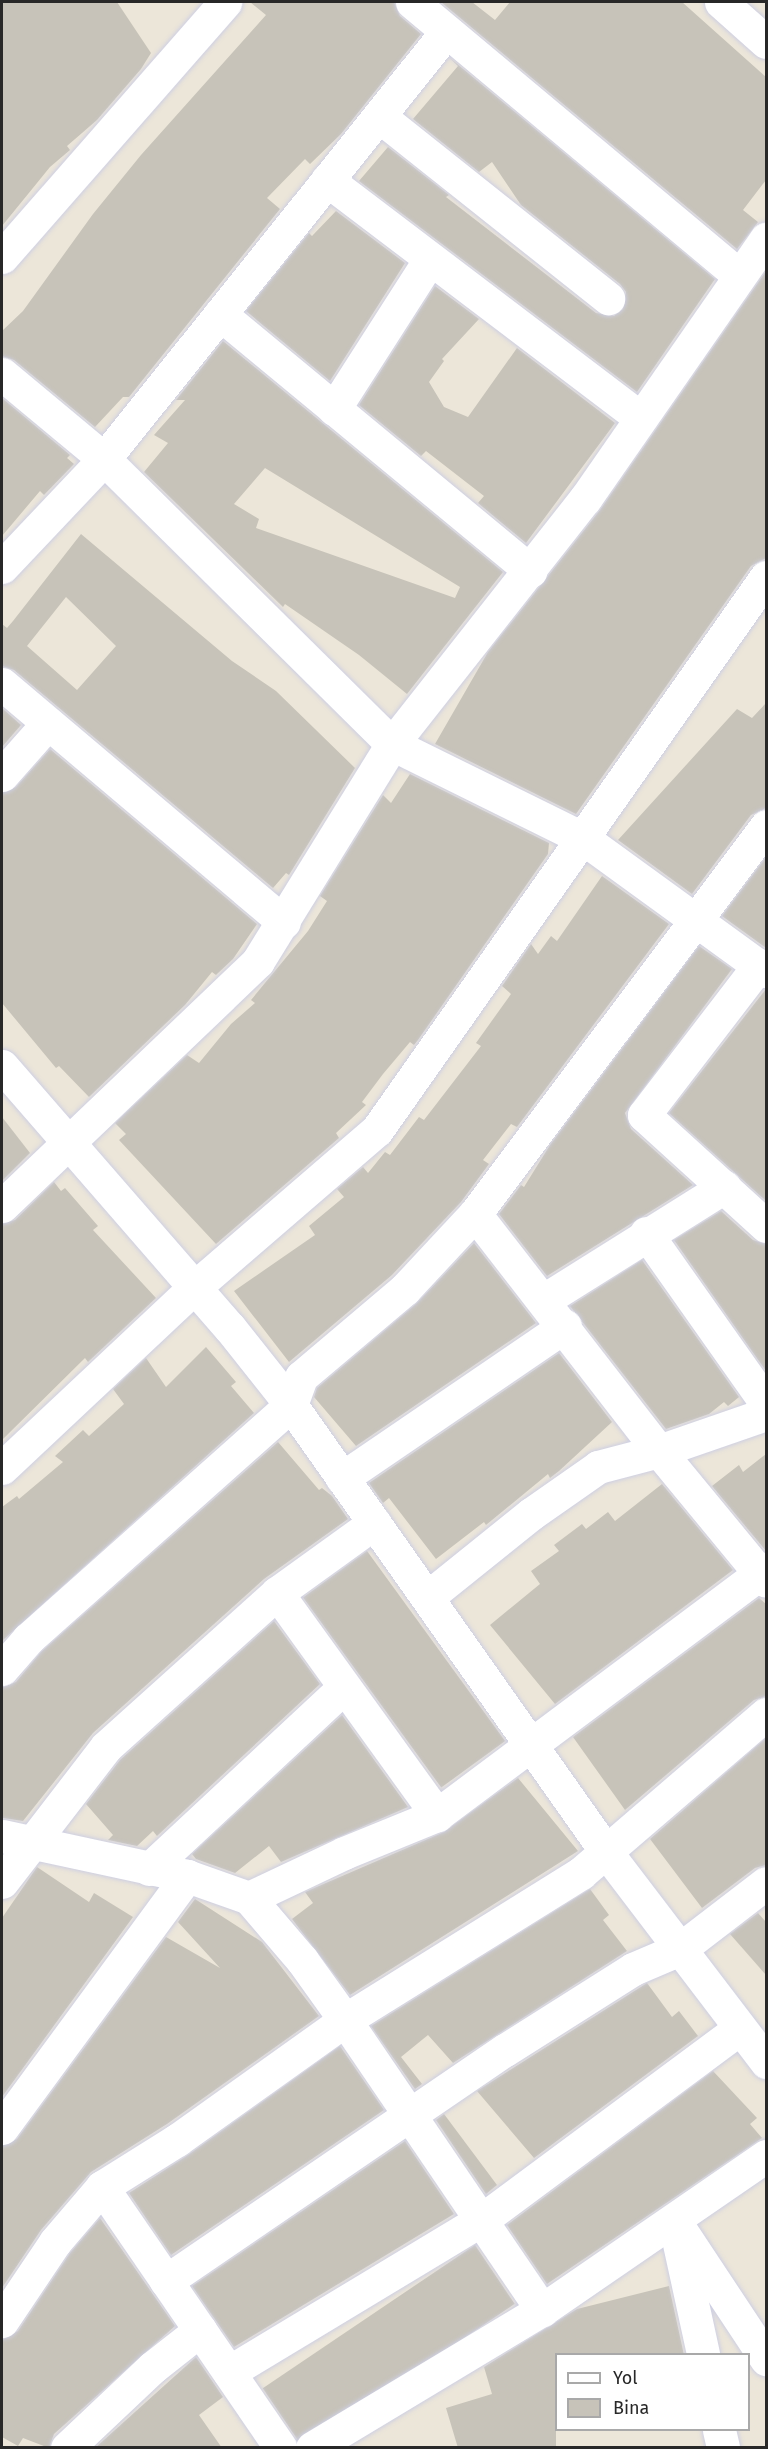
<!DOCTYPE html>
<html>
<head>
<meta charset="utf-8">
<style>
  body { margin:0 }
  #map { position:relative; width:768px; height:2449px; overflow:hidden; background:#ece6d9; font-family:"Fira Sans",sans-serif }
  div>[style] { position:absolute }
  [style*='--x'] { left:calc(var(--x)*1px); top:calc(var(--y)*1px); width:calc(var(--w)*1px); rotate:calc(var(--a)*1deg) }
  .building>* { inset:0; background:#c7c3b9; transform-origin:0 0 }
  .roads { filter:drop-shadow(0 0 2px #cecfe2) drop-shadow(0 0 2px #cecfe2) }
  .minor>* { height:33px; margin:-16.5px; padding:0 16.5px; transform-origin:16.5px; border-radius:16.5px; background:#fff }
  .tertiary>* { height:33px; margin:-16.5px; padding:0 16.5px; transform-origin:16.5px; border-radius:16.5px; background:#fff }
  span { translate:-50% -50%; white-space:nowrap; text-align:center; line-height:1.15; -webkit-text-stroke:5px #fff; paint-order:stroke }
  .frame { position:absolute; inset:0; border:3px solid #282828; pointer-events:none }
  .legend { position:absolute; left:555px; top:2353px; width:195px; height:78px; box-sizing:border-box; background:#fff; border:2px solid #a9a9a9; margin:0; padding:8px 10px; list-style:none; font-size:18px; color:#282828 }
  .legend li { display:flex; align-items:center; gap:12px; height:30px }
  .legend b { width:30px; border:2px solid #a9a9a9 }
</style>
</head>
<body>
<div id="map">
  <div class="building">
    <i style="clip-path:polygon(2px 2px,117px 2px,151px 53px,141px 69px,97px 120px,67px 146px,70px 150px,50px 167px,2px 226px)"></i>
    <i style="clip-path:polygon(250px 2px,394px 2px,400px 16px,421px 34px,341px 134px,310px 164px,305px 159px,267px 198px,280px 209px,129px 397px,123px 397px,95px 427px,14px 360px,2px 356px,2px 331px,23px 311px,93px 214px,141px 155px,266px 15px)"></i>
    <i style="clip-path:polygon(441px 2px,472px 2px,495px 20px,510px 2px,682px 2px,766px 77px,766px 180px,743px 210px,758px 222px,737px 249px)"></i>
    <i style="clip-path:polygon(450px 58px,715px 279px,637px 392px,359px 181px,388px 147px,449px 195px,446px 197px,596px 313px,614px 316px,623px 309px,626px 292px,620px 284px,521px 205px,492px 162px,479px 172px,413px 119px,458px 66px)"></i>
    <i style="clip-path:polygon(336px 211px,405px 263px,330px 381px,246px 311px,309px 233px,312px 236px)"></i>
    <i style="clip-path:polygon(766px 271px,766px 558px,751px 566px,576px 814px,435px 744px,488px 652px,600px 510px)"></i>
    <i style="clip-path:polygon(435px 286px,479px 319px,442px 359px,444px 361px,429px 382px,444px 407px,468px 417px,517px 348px,615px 423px,526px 543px,478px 503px,484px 496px,426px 451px,421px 456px,359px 405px)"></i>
    <i style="clip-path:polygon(evenodd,223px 341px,503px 572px,407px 694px,359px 655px,285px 604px,283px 607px,144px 472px,168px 443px,154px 435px,185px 400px,176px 400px,223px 341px,265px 468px,460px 587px,455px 598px,256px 528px,259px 519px,234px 504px,265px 468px)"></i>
    <i style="clip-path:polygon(2px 398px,70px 455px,67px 458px,74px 464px,44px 495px,40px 491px,2px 536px)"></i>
    <i style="clip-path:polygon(evenodd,81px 534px,232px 661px,276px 691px,355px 768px,289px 875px,286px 873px,273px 888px,14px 670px,2px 666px,2px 624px,7px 628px,13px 621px,81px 534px,66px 597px,116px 646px,77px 690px,27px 646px,66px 597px)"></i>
    <i style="clip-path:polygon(766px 703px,766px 808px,751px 815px,692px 894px,618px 840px,737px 709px,752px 718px)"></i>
    <i style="clip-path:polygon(2px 708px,21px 725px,2px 747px)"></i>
    <i style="clip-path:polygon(50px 749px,257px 924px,233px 959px,216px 975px,212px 972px,185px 1005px,89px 1097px,59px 1066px,56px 1068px,2px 1003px,2px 793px,16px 787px)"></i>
    <i style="clip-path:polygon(410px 774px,549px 843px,548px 854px,418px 1040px,414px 1045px,410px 1042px,383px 1074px,362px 1102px,366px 1105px,336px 1133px,339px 1138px,216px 1244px,119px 1140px,126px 1134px,115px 1123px,187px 1055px,199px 1063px,231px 1024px,255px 1003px,251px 1000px,308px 931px,327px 901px,320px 896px,383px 795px,391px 803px)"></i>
    <i style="clip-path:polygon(766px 857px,766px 948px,722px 916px)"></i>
    <i style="clip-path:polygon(602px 876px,669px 924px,517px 1127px,511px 1124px,483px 1160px,489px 1164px,461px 1202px,392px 1275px,289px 1362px,234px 1291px,315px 1235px,309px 1226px,344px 1197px,337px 1189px,363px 1167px,368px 1173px,385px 1152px,390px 1155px,419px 1117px,424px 1120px,481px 1046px,476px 1043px,511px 994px,502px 986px,531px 944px,538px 954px,551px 936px,557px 941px)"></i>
    <i style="clip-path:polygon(699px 946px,732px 969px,625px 1113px,631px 1129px,693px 1185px,547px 1276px,499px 1214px,521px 1185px,524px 1187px,550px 1145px)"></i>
    <i style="clip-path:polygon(766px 989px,766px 1201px,669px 1113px)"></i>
    <i style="clip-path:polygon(2px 1117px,30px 1153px,2px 1181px)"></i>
    <i style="clip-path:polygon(54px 1182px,61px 1191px,65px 1188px,98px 1226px,93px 1230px,156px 1298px,88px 1362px,85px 1358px,2px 1440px,2px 1224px,15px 1220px)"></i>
    <i style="clip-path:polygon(721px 1211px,753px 1240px,766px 1244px,766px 1371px,674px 1240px)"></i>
    <i style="clip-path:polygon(474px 1243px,536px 1323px,356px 1446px,314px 1397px,317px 1388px,417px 1303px)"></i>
    <i style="clip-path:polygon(642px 1260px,739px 1397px,728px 1406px,724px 1402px,709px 1414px,666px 1429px,570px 1306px)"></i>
    <i style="clip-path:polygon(206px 1347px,236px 1382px,231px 1386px,254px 1413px,2px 1641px,2px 1507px,17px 1496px,19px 1499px,63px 1462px,55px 1456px,83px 1430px,89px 1436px,124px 1404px,113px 1389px,146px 1358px,166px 1387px)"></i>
    <i style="clip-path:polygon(559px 1353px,612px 1422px,559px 1471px,550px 1478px,548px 1474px,486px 1525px,484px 1522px,436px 1559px,389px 1498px,383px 1503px,369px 1483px)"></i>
    <i style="clip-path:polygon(278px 1442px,319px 1490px,322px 1488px,332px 1496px,348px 1519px,264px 1579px,93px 1733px,23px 1821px,3px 1818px,2px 1687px,16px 1682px,41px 1652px)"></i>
    <i style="clip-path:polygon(766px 1454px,766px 1551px,712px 1486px,739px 1465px,743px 1472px)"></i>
    <i style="clip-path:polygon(662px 1484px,733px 1570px,555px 1704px,490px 1625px,540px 1584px,531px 1571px,559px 1551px,554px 1545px,582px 1524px,586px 1529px,608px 1512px,615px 1521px)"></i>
    <i style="left:367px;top:1551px;width:235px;height:79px;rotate:54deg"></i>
    <i style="clip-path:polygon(759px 1598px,766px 1604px,766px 1696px,754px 1700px,625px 1810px,573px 1737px)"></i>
    <i style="clip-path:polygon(274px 1621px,320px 1684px,157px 1836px,153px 1831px,137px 1846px,108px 1840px,113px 1835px,86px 1804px,120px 1760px)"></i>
    <i style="clip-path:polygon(342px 1715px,408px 1807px,281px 1862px,269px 1846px,235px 1873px,196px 1859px,192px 1854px)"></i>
    <i style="clip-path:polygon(766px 1738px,766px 1865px,755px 1868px,702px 1908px,650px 1839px)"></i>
    <i style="clip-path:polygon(518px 1778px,578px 1851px,350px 1995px,292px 1919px,313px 1903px,305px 1892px,444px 1832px)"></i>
    <i style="clip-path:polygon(37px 1867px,89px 1902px,94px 1893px,133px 1917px,2px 2097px,2px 1918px)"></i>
    <i style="clip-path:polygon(590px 1889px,609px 1915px,603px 1920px,627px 1951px,453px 2063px,428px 2035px,401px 2057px,422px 2084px,415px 2089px,371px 2026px)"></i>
    <i style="clip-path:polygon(195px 1899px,262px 1942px,319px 2016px,167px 2124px,91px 2172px,41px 2230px,2px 2288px,2px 2146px,17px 2139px,166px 1937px,220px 1968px,178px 1922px)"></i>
    <i style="clip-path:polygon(758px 1913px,766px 1922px,766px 1975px,730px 1934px)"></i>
    <i style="clip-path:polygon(647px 1983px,672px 2017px,679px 2011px,698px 2036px,534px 2158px,477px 2091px)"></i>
    <i style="clip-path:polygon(340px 2046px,384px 2110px,171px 2255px,129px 2193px,188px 2155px)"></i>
    <i style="clip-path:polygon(713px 2071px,757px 2118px,750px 2124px,762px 2138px,547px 2284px,507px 2225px)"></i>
    <i style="clip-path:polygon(444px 2114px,497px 2185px,486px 2194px,436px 2120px)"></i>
    <i style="clip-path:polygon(405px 2141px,454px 2214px,234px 2347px,192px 2286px)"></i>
    <i style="clip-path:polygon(100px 2218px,175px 2326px,54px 2434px,49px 2448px,23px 2438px,18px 2446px,2px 2437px,2px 2340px,18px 2331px,70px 2253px)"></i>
    <i style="left:475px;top:2245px;width:71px;height:256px;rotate:56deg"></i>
    <i style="clip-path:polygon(669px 2286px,684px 2355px,556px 2355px,556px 2448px,458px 2448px,446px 2408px,492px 2394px,484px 2367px,577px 2309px)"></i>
    <i style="clip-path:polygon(196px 2357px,223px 2397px,199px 2415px,222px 2448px,95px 2448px)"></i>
  </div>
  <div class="roads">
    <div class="minor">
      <i style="--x:412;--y:2;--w:426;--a:39.9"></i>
      <i style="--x:721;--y:2;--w:60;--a:41.6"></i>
      <i style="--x:379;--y:116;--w:293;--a:38.5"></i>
      <i style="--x:327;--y:180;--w:393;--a:37.2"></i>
      <i style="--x:2;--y:257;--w:339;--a:-48.8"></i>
      <i style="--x:220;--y:314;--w:403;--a:39.6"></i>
      <i style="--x:2;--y:374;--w:133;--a:39.8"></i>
      <i style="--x:104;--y:459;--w:405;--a:44.7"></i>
      <i style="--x:392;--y:744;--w:214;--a:26.3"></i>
      <i style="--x:584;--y:839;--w:225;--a:36"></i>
      <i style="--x:334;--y:409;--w:178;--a:-57.4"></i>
      <i style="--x:2;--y:567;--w:149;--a:-46.6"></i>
      <i style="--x:104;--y:459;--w:548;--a:-51.29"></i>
      <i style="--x:2;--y:684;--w:369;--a:40.2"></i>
      <i style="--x:2;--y:775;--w:69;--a:-48.5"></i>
      <i style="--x:759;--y:965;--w:189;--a:127.5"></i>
      <i style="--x:644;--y:1115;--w:165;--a:42.3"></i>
      <i style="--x:2;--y:1206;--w:354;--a:-43.7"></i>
      <i style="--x:258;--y:961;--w:255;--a:-58.3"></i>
      <i style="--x:392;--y:744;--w:312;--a:-51.8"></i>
      <i style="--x:585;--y:499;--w:317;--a:-55.2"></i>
      <i style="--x:475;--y:1214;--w:300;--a:52.2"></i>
      <i style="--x:659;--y:1451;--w:168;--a:50.5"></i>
      <i style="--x:646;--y:1233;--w:208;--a:54.8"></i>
      <i style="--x:544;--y:1300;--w:213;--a:-32.1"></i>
      <i style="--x:2;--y:1468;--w:265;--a:-43.2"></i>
      <i style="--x:195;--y:1287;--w:240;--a:-40.8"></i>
      <i style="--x:377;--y:1130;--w:676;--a:-54.88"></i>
      <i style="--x:342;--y:1478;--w:270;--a:-34.3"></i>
      <i style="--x:277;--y:1593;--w:274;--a:54.2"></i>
      <i style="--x:429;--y:1596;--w:131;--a:-38.8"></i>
      <i style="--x:531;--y:1514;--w:82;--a:-35"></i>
      <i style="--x:598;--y:1467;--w:63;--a:-14.7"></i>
      <i style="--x:659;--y:1451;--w:113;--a:-19.1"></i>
      <i style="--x:2;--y:1669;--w:40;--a:-49"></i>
      <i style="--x:28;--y:1639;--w:352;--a:-41.7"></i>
      <i style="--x:291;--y:1405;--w:30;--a:-70"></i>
      <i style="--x:301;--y:1377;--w:136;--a:-40.2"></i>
      <i style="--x:405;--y:1289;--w:103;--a:-47"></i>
      <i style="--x:475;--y:1214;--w:485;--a:-53.1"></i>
      <i style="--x:2;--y:1836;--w:189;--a:12.2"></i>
      <i style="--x:187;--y:1876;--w:66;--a:19.5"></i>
      <i style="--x:249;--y:1898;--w:82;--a:49.5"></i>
      <i style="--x:302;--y:1960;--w:74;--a:54.4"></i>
      <i style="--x:345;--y:2020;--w:351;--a:55.8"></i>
      <i style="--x:149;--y:1869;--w:265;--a:-43"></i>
      <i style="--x:2;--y:1882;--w:170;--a:-52.4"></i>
      <i style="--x:106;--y:1747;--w:230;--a:-42"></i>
      <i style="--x:277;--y:1593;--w:120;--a:-35.8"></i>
      <i style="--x:249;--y:1898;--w:105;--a:-25.3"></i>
      <i style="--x:344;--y:1853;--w:100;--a:-22.2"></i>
      <i style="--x:437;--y:1815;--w:411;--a:-36.8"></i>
      <i style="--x:2;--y:2128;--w:313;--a:-53.7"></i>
      <i style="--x:102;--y:2187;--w:316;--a:55.6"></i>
      <i style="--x:674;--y:2220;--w:167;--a:56.5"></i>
      <i style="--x:678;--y:2239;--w:118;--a:77.7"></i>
      <i style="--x:166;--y:2281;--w:410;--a:-34.3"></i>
      <i style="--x:505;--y:2050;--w:151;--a:-32.3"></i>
      <i style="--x:633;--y:1969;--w:51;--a:-23.1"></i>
      <i style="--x:680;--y:1949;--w:108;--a:-37.5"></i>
      <i style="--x:2;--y:2321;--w:95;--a:-56.1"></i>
      <i style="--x:55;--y:2242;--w:72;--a:-49.5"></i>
      <i style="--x:102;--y:2187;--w:89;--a:-32.1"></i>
      <i style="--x:177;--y:2140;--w:206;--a:-35.5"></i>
      <i style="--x:345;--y:2020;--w:278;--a:-31.9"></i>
      <i style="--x:581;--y:1873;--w:244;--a:-40.7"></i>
      <i style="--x:229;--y:2372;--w:297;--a:-31.1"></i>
      <i style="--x:483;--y:2219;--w:320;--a:-36.6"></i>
      <i style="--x:719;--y:2430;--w:18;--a:77"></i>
      <i style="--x:67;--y:2448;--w:118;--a:-43.3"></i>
      <i style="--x:153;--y:2367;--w:60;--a:-38.2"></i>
      <i style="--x:312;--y:2448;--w:268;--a:-31"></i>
      <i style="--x:542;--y:2310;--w:272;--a:-34.5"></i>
    </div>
    <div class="tertiary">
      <i style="--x:2;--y:1066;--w:347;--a:49"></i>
      <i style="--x:230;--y:1328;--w:98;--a:51.6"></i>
      <i style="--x:291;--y:1405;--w:548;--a:54.8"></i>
      <i style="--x:607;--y:1853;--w:263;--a:52.7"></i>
    </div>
  </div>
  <div class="frame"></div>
  <ul class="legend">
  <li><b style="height:8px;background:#fff"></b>Yol</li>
  <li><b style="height:16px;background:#c7c3b9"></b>Bina</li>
  </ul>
</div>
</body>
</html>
